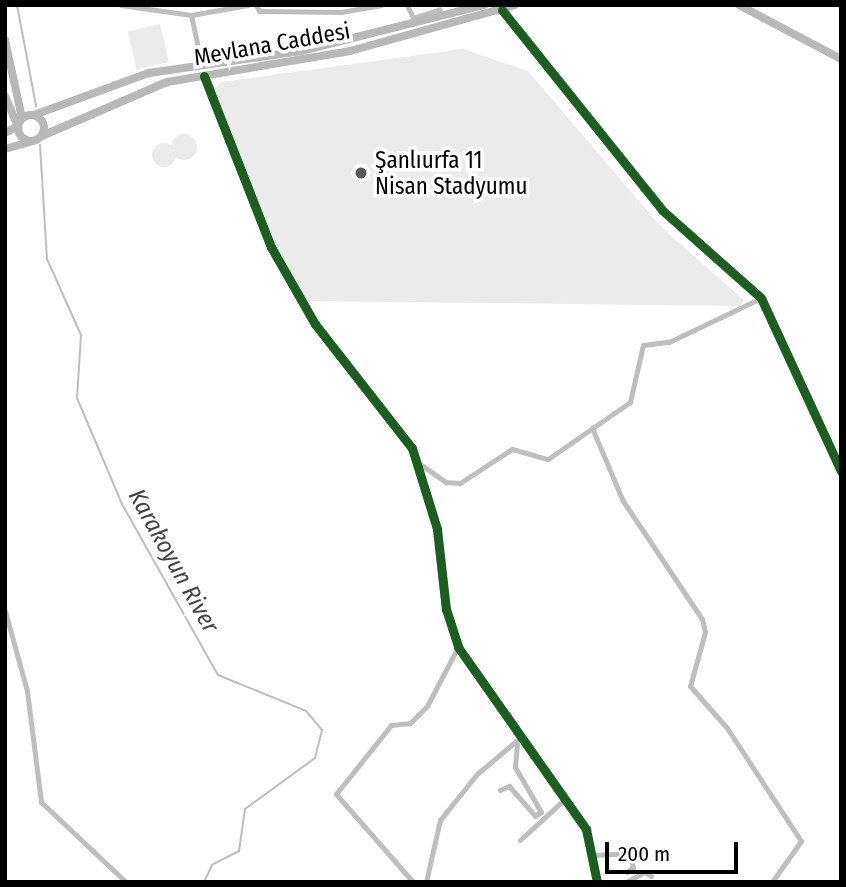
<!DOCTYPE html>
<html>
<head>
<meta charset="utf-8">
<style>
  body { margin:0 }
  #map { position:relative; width:846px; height:887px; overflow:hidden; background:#fff; font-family:"Fira Sans Condensed",sans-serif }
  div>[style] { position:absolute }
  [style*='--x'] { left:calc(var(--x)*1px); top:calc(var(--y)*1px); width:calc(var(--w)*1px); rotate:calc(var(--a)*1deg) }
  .green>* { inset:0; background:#ebebeb; transform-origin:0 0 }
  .round { border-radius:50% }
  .stream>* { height:2px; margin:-1px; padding:0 1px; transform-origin:1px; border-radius:1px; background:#bebebe }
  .street>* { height:5px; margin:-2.5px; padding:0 2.5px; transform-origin:2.5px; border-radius:2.5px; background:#bebebe }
  .secondary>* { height:8px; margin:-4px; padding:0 4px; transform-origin:4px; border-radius:4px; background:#b8b8b8 }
  .secondary>.ring { margin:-4px; padding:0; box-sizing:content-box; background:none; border:8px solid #b8b8b8; border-radius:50% }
  .cycleway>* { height:9px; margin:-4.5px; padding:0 4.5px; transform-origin:4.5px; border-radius:4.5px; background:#1b5e20 }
  .dots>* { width:19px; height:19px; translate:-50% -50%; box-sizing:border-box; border:4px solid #fff; border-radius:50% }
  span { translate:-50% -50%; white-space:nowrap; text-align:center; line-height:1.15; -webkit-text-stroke:7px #fff; paint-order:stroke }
  .street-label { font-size:23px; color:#000 }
  .poi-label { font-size:23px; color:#000 }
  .left { translate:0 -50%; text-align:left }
  .water-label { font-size:24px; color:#434343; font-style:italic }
  .frame { position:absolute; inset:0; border:7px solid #000; pointer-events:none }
  .scale { position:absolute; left:605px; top:842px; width:133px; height:32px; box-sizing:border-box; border:4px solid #000; border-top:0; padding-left:9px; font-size:21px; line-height:24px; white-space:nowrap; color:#000; -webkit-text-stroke:5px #fff; paint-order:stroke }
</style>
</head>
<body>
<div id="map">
  <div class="green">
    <i style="left:160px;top:24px;width:39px;height:33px;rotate:77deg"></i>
    <i style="clip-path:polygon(463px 49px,528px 71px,662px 228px,744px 300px,740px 306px,307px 301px,277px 255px,215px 89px,221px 82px)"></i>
    <i class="round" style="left:171px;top:134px;width:26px;height:26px"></i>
    <i class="round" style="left:152px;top:143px;width:24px;height:24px"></i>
  </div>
  <div class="stream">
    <i style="--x:17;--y:5;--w:103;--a:79.3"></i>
    <i style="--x:40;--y:145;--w:114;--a:86.5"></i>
    <i style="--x:47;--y:259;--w:83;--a:65.9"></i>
    <i style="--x:81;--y:335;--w:63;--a:93.6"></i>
    <i style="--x:77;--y:398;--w:115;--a:67"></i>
    <i style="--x:122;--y:504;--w:196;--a:60.7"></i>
    <i style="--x:218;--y:675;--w:95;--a:22.2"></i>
    <i style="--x:306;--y:711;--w:25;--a:50"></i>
    <i style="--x:322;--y:730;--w:29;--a:104"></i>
    <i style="--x:315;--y:758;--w:87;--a:143.9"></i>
    <i style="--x:245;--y:809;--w:42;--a:98.1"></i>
    <i style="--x:239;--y:851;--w:30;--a:153"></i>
    <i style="--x:212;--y:865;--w:19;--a:115"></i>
  </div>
  <div class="street">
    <i style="--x:121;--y:5;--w:71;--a:8.1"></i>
    <i style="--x:191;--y:15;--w:58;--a:-10"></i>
    <i style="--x:256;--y:5;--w:7;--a:63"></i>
    <i style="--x:259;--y:11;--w:82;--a:0.7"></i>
    <i style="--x:341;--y:12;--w:41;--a:-9.9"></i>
    <i style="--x:407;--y:5;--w:14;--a:65"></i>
    <i style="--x:413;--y:18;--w:28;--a:-18"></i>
    <i style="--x:502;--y:10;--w:256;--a:51.3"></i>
    <i style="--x:662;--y:210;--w:132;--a:41.6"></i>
    <i style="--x:761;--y:298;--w:191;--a:65.2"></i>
    <i style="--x:191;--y:15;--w:52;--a:77.8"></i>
    <i style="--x:592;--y:428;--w:79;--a:67"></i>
    <i style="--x:623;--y:501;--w:142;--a:56.2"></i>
    <i style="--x:702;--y:619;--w:13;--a:77"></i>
    <i style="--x:705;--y:632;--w:56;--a:105.5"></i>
    <i style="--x:690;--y:686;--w:56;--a:48.6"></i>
    <i style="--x:727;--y:728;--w:135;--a:56.8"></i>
    <i style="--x:801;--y:841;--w:50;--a:125.3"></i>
    <i style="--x:420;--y:464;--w:32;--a:35"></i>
    <i style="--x:446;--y:482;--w:14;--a:4"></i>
    <i style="--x:460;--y:483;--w:62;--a:-33.2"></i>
    <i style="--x:512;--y:449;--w:37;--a:16"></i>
    <i style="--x:548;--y:459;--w:100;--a:-34.8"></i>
    <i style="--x:630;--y:402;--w:58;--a:-77.2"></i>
    <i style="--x:643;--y:345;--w:26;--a:-7"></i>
    <i style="--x:669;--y:342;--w:102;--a:-25.6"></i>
    <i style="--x:5;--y:611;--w:83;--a:74.6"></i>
    <i style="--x:27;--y:691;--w:112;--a:82.8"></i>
    <i style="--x:41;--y:802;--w:117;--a:43.3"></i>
    <i style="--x:500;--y:790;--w:10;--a:-24"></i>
    <i style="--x:509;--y:786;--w:40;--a:49"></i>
    <i style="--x:535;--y:816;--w:7;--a:-34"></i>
    <i style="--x:541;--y:812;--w:52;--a:-120"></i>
    <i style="--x:515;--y:767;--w:23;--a:-85"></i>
    <i style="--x:520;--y:840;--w:62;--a:-42.4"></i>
    <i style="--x:594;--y:855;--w:34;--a:-3"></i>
    <i style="--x:628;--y:853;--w:15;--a:70"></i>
    <i style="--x:633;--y:867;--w:8;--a:140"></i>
    <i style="--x:413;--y:882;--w:117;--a:-131.2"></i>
    <i style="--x:336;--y:794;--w:88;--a:-51.4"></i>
    <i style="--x:391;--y:725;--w:19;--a:-6"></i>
    <i style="--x:410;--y:723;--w:24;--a:-45"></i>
    <i style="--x:427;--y:706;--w:67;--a:-62.3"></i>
    <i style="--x:426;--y:882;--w:64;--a:-77.3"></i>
    <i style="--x:440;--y:820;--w:59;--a:-51.2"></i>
    <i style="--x:477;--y:774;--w:59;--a:-40.2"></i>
    <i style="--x:626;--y:882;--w:21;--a:-28"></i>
    <i style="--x:645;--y:872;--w:7;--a:34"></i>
  </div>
  <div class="secondary">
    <i style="--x:739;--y:5;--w:115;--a:27.9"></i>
    <i style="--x:5;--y:40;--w:80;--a:77.7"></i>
    <i style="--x:204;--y:76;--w:184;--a:68.6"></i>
    <i style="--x:271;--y:247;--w:89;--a:60.3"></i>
    <i style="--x:315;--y:324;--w:157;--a:52"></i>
    <i style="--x:412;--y:448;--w:85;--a:72.8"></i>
    <i style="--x:437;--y:529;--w:81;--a:83.6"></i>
    <i style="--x:446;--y:609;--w:40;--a:72"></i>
    <i style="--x:458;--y:647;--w:223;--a:54.9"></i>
    <i style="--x:586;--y:829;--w:54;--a:78.3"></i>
    <i style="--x:5;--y:96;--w:33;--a:67"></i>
    <i style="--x:18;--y:126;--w:15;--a:152"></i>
    <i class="ring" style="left:18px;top:115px;width:18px;height:18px"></i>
    <i style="--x:34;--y:115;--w:122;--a:-20.1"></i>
    <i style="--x:149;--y:73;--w:154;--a:-8.2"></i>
    <i style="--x:301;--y:51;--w:189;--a:-14.1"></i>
    <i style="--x:42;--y:136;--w:136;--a:-23.4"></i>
    <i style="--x:167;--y:82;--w:186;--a:-9.6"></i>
    <i style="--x:350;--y:51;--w:171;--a:-15.6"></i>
    <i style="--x:5;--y:149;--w:25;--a:-16"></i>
  </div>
  <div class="cycleway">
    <i style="--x:502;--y:10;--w:256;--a:51.3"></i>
    <i style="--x:662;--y:210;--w:132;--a:41.6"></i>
    <i style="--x:761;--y:298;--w:191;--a:65.2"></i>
    <i style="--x:204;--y:76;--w:184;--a:68.6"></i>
    <i style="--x:271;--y:247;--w:89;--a:60.3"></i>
    <i style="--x:315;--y:324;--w:157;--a:52"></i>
    <i style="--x:412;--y:448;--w:85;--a:72.8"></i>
    <i style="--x:437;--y:529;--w:81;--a:83.6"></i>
    <i style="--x:446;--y:609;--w:40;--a:72"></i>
    <i style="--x:458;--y:647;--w:223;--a:54.9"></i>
    <i style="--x:586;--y:829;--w:54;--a:78.3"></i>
  </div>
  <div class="dots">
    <i style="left:361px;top:173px;background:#595959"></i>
  </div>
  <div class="street-label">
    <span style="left:272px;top:44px;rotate:-10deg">Mevlana Caddesi</span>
  </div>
  <div class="poi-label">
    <span class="left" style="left:375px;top:173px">Şanlıurfa 11<br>Nisan Stadyumu</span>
  </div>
  <div class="water-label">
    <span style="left:173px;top:561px;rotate:61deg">Karakoyun River</span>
  </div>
  <div class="frame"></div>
  <div class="scale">200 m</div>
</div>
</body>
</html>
